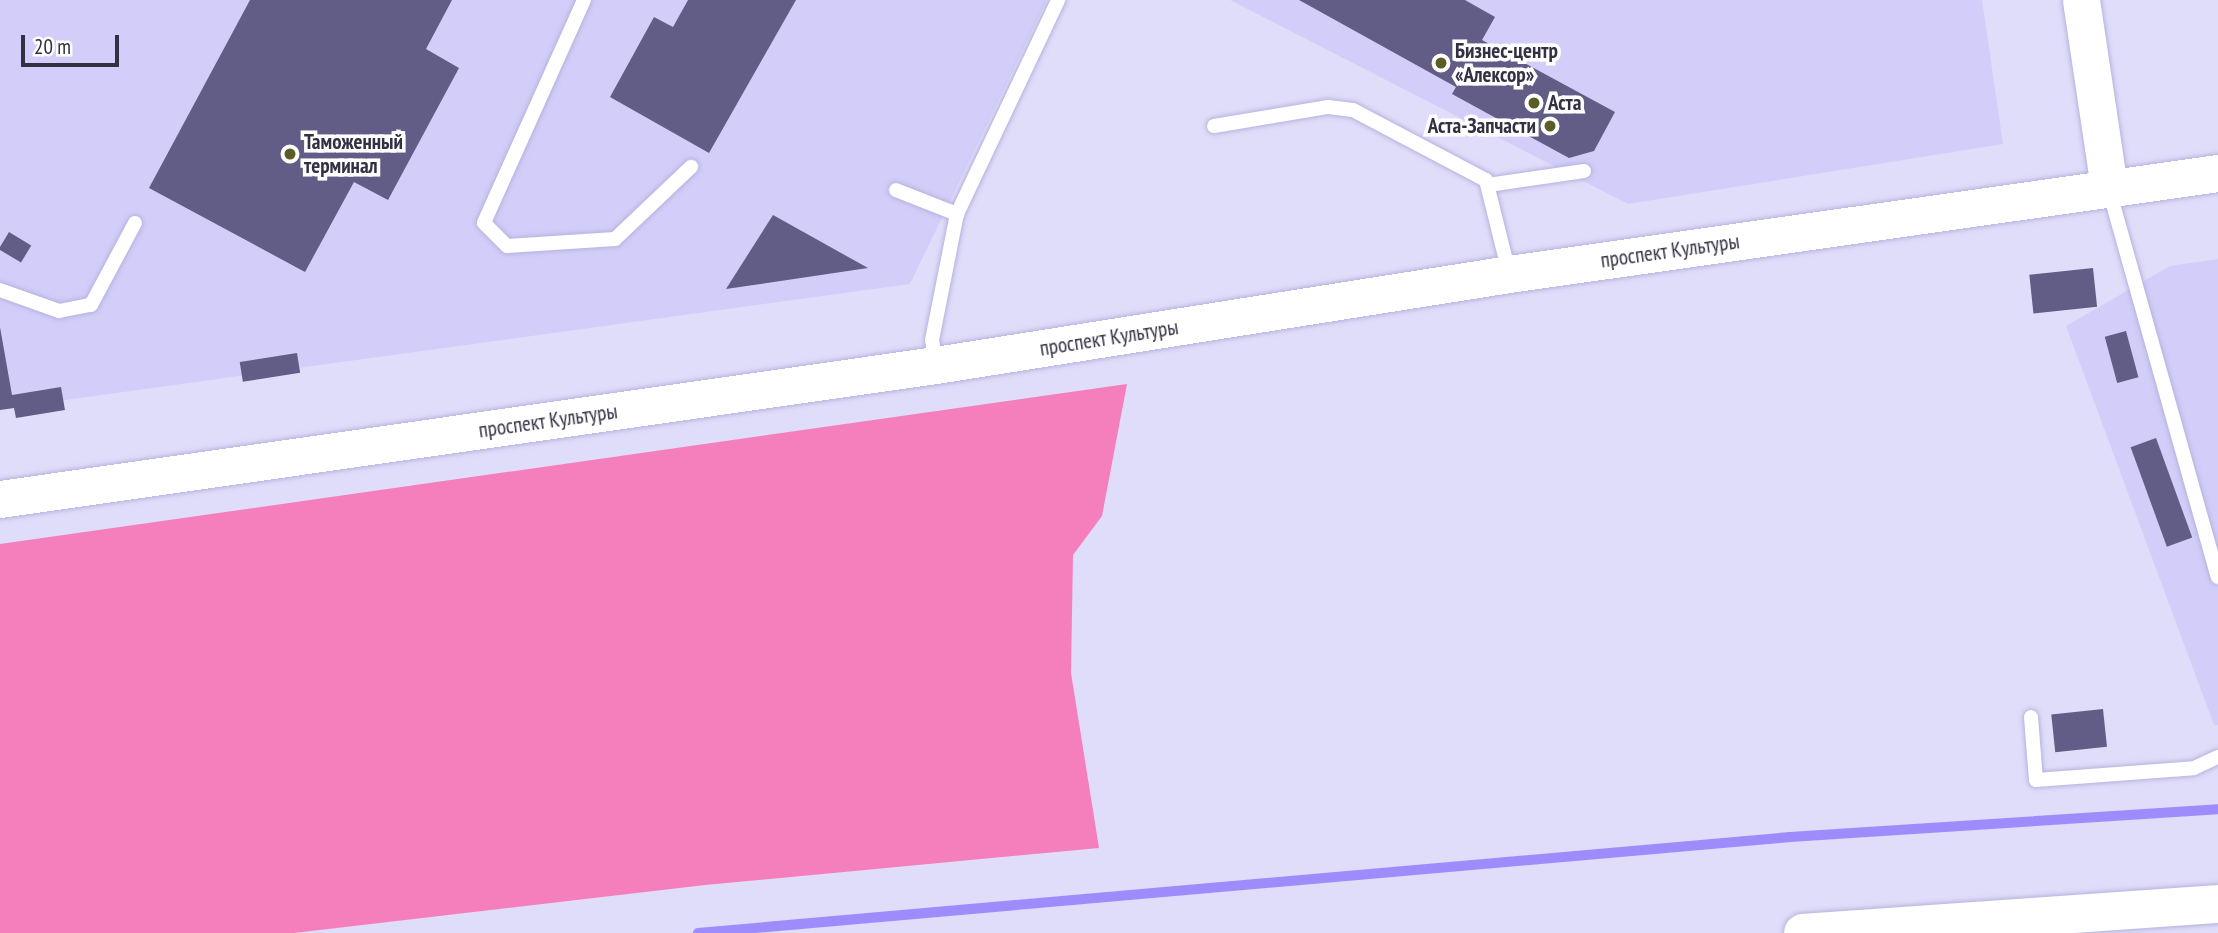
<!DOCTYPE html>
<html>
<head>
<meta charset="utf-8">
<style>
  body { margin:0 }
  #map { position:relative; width:2218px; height:933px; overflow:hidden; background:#dfddf9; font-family:"PT Sans Narrow",sans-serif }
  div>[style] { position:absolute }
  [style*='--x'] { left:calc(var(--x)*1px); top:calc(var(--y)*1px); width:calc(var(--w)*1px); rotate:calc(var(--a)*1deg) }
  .built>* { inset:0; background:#d2cef9 }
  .forest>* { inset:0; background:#f47fbc }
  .stream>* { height:10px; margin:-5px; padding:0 5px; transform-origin:5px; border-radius:5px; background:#9e8cfc }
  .building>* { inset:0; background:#625d86; transform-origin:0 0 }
  .roads { filter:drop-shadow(0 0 2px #b6b2df) drop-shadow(0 0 2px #b6b2df) }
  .service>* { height:14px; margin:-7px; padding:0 7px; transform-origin:7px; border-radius:7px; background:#fff }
  .tertiary>* { height:37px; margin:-18.5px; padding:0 18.5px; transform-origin:18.5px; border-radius:18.5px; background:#fff }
  .motorway>* { height:38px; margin:-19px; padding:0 19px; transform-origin:19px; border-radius:19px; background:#fff }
  .dots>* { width:19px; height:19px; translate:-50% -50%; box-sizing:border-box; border:4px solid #fff; border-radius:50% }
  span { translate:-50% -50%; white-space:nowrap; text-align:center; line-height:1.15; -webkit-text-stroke:7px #fff; paint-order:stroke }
  .poi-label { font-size:21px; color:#323042; font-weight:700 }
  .left { translate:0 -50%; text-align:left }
  .right { translate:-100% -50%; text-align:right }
  .street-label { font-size:21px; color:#323042 }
  .scale { position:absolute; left:21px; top:35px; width:98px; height:32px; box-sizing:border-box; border:4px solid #323042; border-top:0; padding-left:9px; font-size:21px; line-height:24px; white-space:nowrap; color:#323042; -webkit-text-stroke:5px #fff; paint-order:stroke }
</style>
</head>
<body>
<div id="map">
  <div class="built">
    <i style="clip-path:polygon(0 0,1047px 0,910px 284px,0 409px)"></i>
    <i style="clip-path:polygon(1230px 0,1982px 0,2003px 144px,1628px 204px)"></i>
    <i style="clip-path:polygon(2218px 259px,2218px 725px,2214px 725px,2066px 326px,2170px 266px)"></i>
  </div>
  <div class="forest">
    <i style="clip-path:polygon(1127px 384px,1102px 516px,1073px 555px,1071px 673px,1099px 848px,705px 885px,294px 933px,0 933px,0 544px)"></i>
  </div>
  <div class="stream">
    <i style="--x:698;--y:933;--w:1096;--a:-5.02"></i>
    <i style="--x:1790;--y:837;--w:429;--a:-3.7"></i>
  </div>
  <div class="building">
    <i style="clip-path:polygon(250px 0,452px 0,426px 49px,459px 68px,388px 200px,354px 182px,305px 272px,149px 188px)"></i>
    <i style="clip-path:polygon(688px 0,796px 0,709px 153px,610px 97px,654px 17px,673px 27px)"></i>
    <i style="clip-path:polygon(1299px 0,1465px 0,1495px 17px,1482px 40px,1615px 112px,1594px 151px,1569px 158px,1452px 94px,1456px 87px)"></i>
    <i style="clip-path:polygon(773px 215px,868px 268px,726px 289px)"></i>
    <i style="left:9px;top:232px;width:26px;height:20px;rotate:31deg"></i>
    <i style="left:2093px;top:268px;width:39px;height:64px;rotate:84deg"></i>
    <i style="clip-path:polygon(0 327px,12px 395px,61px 387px,65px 410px,16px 418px,14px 408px,0 410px)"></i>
    <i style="left:2126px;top:331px;width:48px;height:22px;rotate:75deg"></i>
    <i style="left:297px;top:353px;width:20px;height:58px;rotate:81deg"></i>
    <i style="left:2156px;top:438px;width:106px;height:27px;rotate:70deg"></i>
    <i style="left:2103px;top:709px;width:38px;height:52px;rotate:84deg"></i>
  </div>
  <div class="roads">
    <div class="service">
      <i style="--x:584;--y:0;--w:244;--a:114.2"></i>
      <i style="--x:484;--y:223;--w:33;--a:45"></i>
      <i style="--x:507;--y:246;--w:108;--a:-3.7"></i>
      <i style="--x:615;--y:239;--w:105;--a:-43.5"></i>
      <i style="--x:1214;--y:126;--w:116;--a:-9.5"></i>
      <i style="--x:1328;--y:107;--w:25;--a:7"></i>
      <i style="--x:1353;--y:110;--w:150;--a:27.8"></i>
      <i style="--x:1486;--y:180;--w:96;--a:76.1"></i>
      <i style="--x:1488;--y:185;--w:97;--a:-8.3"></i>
      <i style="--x:896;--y:190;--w:66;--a:21.5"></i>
      <i style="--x:2109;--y:190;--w:402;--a:74.3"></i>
      <i style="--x:0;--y:290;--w:63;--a:19.6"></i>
      <i style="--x:59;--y:311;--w:33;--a:-11"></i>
      <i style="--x:91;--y:305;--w:93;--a:-61.8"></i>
      <i style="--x:936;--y:365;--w:25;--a:-99"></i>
      <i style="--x:932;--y:340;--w:128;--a:-78.8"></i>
      <i style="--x:957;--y:214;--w:237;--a:-64.7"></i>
      <i style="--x:2031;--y:717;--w:63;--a:85.5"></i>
      <i style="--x:2036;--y:780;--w:158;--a:-4.3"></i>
      <i style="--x:2194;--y:768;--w:26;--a:-25"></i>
    </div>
    <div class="tertiary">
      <i style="--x:2081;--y:0;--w:190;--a:81.5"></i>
      <i style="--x:0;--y:499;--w:946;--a:-8.15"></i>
      <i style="--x:936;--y:365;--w:580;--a:-9.02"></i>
      <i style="--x:1509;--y:274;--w:716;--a:-8.11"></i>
    </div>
    <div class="motorway">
      <i style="--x:1803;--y:933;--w:416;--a:-4"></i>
    </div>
  </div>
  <div class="dots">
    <i style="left:1441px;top:63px;background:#5c5c29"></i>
    <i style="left:1534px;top:103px;background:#5c5c29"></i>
    <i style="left:1550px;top:126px;background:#5c5c29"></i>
    <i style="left:290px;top:154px;background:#5c5c29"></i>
  </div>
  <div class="poi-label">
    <span class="left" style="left:1455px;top:63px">Бизнес-центр<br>«Алексор»</span>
    <span class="left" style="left:1548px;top:103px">Аста</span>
    <span class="right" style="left:1536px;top:126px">Аста-Запчасти</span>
    <span class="left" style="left:304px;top:154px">Таможенный<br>терминал</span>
  </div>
  <div class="street-label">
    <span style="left:1670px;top:251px;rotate:-8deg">проспект Культуры</span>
    <span style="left:1109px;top:338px;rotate:-9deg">проспект Культуры</span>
    <span style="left:548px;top:421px;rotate:-8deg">проспект Культуры</span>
  </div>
  <div class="scale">20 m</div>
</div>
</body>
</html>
